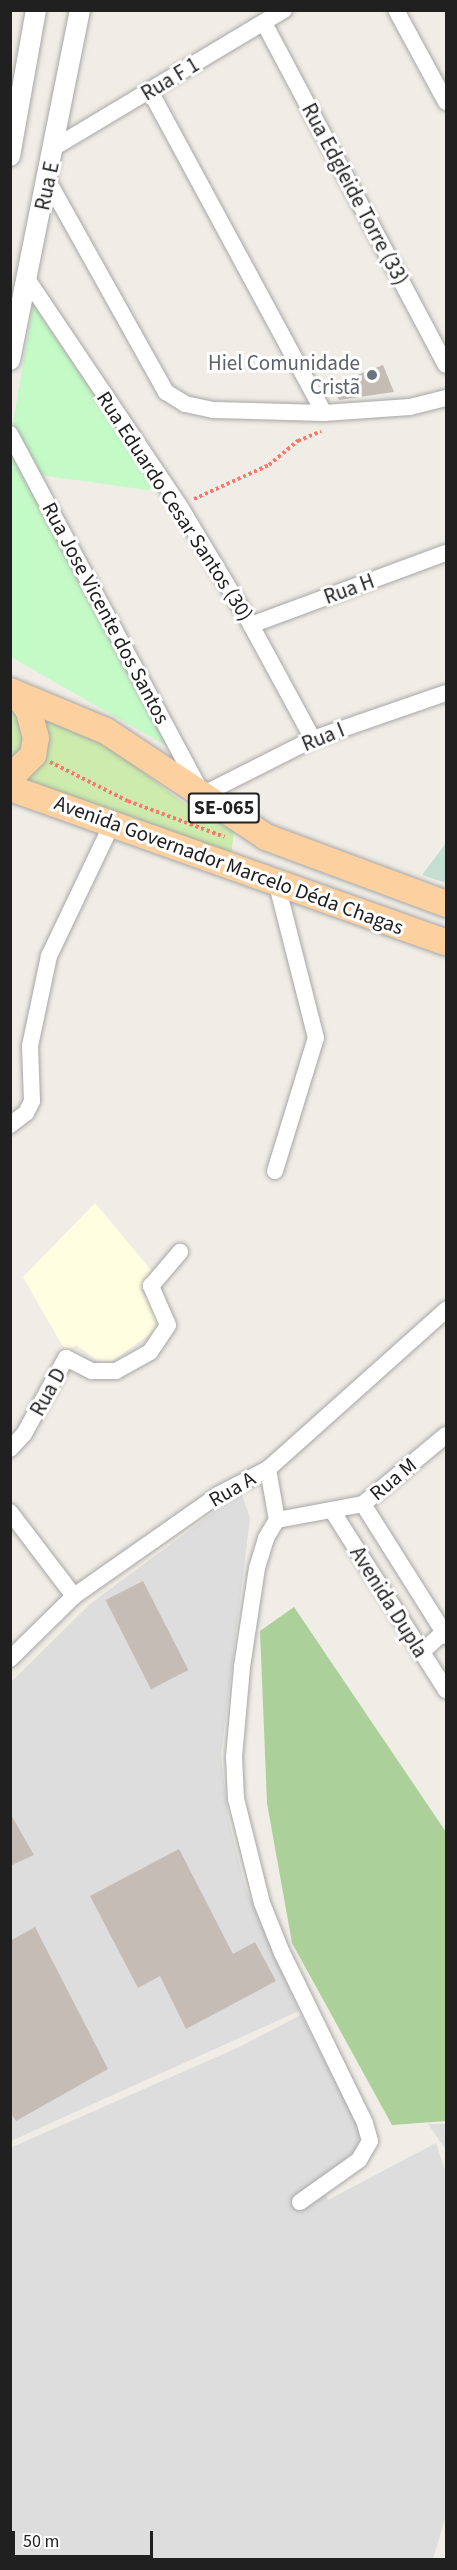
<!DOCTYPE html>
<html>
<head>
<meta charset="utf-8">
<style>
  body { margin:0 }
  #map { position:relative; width:457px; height:2570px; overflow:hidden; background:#f0ede6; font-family:"Source Sans 3",sans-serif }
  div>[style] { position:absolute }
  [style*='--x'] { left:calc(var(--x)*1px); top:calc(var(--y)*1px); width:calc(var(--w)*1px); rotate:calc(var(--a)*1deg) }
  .residential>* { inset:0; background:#dedddd }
  .education>* { inset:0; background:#fffee0 }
  .grass>* { inset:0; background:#cdebac }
  .forest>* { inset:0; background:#acd09a }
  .wetland>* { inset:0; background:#c3dfd1 }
  .park>* { inset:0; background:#c3fac6 }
  .building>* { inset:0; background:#c5bcb5; transform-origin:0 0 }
  .path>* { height:4px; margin-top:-2px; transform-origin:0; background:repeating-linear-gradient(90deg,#fb776c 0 3px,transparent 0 6px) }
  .roads { filter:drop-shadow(0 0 2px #a7a7a7) drop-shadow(0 0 2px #a7a7a7) }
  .minor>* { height:16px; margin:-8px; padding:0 8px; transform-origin:8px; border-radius:8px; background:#fff }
  .tertiary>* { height:20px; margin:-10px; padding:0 10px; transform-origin:10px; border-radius:10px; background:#fff }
  .primary>* { height:26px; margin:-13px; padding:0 13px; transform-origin:13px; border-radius:13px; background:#fdd19f }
  .dots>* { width:16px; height:16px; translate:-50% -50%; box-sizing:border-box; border:3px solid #fff; border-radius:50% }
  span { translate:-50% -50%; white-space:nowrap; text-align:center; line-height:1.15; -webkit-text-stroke:6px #fff; paint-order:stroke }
  .shield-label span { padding:2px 4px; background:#fff; border:2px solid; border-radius:4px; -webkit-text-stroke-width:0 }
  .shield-label { font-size:20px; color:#202020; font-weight:700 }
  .street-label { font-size:21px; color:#202020 }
  .worship-label { font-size:21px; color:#5b616d }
  .right { translate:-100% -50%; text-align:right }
  .frame { position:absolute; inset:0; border:12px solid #202020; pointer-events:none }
  .scale { position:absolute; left:12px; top:2531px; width:141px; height:27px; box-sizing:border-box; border:3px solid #202020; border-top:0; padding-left:8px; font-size:18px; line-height:21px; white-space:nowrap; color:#202020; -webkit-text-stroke:4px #fff; paint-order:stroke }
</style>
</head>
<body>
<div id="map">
  <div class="residential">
    <i style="clip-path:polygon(241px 1492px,250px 1518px,221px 1755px,228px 1817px,245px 1886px,299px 2011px,11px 2141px,11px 1682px,90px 1604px)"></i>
    <i style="clip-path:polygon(301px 2015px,361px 2131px,355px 2151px,319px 2180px,328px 2200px,436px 2143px,446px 2173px,446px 2516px,433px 2559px,11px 2559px,10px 2148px,237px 2048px)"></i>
    <i style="clip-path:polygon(428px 2124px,446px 2124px,446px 2153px,446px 2150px)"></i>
  </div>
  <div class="education">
    <i style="clip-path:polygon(95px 1203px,151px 1270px,140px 1290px,160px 1317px,157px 1329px,111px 1362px,99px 1361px,76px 1345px,66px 1352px,23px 1277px)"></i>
  </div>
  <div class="grass">
    <i style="clip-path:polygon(11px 706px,27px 736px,23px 759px,11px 769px)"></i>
    <i style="clip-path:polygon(37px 713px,106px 744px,192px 809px,234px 831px,231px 856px,25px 781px,45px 752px)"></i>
  </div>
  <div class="forest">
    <i style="clip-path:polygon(294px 1607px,446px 1832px,446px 2121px,392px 2125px,292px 1943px,267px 1803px,260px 1631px)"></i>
  </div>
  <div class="wetland">
    <i style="clip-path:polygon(446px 843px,446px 883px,422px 875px)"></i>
  </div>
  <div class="park">
    <i style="clip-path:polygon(33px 304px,156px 487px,147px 490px,41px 475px,13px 423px)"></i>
    <i style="clip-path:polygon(12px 453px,174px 750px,11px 657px)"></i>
  </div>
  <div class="building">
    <i style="clip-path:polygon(383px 365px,394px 392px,339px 400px,332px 385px)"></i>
    <i style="left:143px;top:1581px;width:100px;height:42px;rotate:63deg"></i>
    <i style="clip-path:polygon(10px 1813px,34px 1855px,10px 1866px)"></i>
    <i style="clip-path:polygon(179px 1849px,233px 1954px,255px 1942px,276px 1981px,186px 2029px,160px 1976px,138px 1988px,90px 1896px)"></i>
    <i style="clip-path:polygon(35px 1927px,108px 2069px,16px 2121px,10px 2112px,10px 1941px)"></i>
  </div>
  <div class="path">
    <i style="--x:194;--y:499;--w:82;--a:-24.4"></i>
    <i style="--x:269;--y:465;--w:38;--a:-40"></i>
    <i style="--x:298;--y:441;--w:25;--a:-23"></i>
    <i style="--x:50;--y:762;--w:87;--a:26.6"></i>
    <i style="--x:128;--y:801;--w:103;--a:20.4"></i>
  </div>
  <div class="roads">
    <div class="minor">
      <i style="--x:396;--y:10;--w:105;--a:61.5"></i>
      <i style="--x:264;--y:23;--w:387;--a:62"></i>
      <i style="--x:150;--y:91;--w:366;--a:61.6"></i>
      <i style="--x:55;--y:147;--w:267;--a:-30.9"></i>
      <i style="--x:48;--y:181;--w:242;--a:60.8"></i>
      <i style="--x:166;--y:392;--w:22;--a:32"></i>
      <i style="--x:185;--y:404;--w:29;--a:12"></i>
      <i style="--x:213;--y:410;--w:111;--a:1.5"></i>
      <i style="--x:324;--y:413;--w:86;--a:-4"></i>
      <i style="--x:410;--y:407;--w:37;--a:-14"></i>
      <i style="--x:27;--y:279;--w:272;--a:56.1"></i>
      <i style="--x:179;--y:505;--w:140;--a:59"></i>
      <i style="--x:251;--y:625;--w:130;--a:61.5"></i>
      <i style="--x:10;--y:434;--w:405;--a:61.9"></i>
      <i style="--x:251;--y:625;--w:208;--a:-20.3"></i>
      <i style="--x:204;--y:794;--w:122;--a:-26.8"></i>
      <i style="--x:313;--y:739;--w:141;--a:-19.1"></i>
      <i style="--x:10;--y:1125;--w:20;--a:-37"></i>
      <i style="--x:26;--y:1113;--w:13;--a:-63"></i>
      <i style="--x:32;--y:1101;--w:55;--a:-92.1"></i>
      <i style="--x:30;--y:1046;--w:92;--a:-78.1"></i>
      <i style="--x:49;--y:956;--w:148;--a:-64.5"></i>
      <i style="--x:275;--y:1171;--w:139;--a:-72.9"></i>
      <i style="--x:316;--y:1038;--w:162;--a:-104.3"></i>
      <i style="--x:10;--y:1449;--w:21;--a:-47"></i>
      <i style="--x:24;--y:1434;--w:87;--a:-61.1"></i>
      <i style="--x:66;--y:1358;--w:29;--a:27"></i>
      <i style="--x:92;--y:1371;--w:24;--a:0"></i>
      <i style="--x:116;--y:1371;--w:39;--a:-29"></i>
      <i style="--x:150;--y:1352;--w:32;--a:-56"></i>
      <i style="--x:168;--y:1325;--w:43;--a:-113.6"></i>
      <i style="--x:151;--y:1286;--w:45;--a:-49.5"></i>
      <i style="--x:268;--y:1469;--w:52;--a:80"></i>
      <i style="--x:363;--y:1504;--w:156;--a:57.8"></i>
      <i style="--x:10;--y:1512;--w:106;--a:52.7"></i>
      <i style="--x:333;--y:1512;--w:211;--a:57.6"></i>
      <i style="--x:421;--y:1653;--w:34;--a:-43"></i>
      <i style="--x:10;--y:1659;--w:90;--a:-44.5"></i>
      <i style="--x:74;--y:1596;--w:176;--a:-35"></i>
      <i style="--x:218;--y:1495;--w:56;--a:-27.5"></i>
      <i style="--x:268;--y:1469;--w:239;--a:-41.8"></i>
      <i style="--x:300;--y:2202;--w:72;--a:-35.4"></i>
      <i style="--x:359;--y:2160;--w:22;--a:-60"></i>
      <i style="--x:370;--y:2141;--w:19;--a:-106"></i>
      <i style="--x:365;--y:2123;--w:189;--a:-116"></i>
      <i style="--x:282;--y:1953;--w:54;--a:-111.8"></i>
      <i style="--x:262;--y:1903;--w:107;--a:-104"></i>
      <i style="--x:236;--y:1799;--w:42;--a:-92.7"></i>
      <i style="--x:234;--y:1757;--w:90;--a:-84.9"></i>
      <i style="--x:242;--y:1667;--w:100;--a:-81.4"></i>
      <i style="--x:257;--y:1568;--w:31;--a:-73"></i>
      <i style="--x:266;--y:1538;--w:21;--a:-59"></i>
      <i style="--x:277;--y:1520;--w:87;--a:-10.5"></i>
      <i style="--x:363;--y:1504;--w:108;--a:-39.7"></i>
    </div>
    <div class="tertiary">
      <i style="--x:10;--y:156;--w:148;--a:-79.9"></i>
      <i style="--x:10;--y:360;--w:357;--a:-78.7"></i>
    </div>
    <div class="primary">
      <i style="--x:10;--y:691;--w:104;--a:22.6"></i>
      <i style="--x:106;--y:731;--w:192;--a:33.5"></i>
      <i style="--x:266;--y:837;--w:192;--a:20.4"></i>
      <i style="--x:10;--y:778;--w:33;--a:-45"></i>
      <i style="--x:33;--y:755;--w:17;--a:-80"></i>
      <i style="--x:36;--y:738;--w:28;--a:-105"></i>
      <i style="--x:29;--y:711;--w:21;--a:-127"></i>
      <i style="--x:10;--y:788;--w:462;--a:19.5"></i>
    </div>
  </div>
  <div class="dots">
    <i style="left:372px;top:375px;background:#6b7280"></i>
  </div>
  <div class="shield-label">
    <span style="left:224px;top:808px">SE-065</span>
  </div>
  <div class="street-label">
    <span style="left:170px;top:79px;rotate:-31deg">Rua F 1</span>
    <span style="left:47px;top:186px;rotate:-78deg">Rua E</span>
    <span style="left:355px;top:194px;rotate:62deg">Rua Edgleide Torre (33)</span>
    <span style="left:175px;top:506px;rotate:57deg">Rua Eduardo Cesar Santos (30)</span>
    <span style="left:349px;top:589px;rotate:-20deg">Rua H</span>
    <span style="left:106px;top:613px;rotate:62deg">Rua Jose Vicente dos Santos</span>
    <span style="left:323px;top:737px;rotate:-22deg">Rua I</span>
    <span style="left:229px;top:865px;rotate:20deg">Avenida Governador Marcelo Déda Chagas</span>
    <span style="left:48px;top:1392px;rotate:-61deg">Rua D</span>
    <span style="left:393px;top:1479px;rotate:-40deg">Rua M</span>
    <span style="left:232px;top:1489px;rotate:-30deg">Rua A</span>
    <span style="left:389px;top:1602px;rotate:58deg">Avenida Dupla</span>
  </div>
  <div class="worship-label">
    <span class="right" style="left:360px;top:375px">Hiel Comunidade<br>Cristã</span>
  </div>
  <div class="frame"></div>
  <div class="scale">50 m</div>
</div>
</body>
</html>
